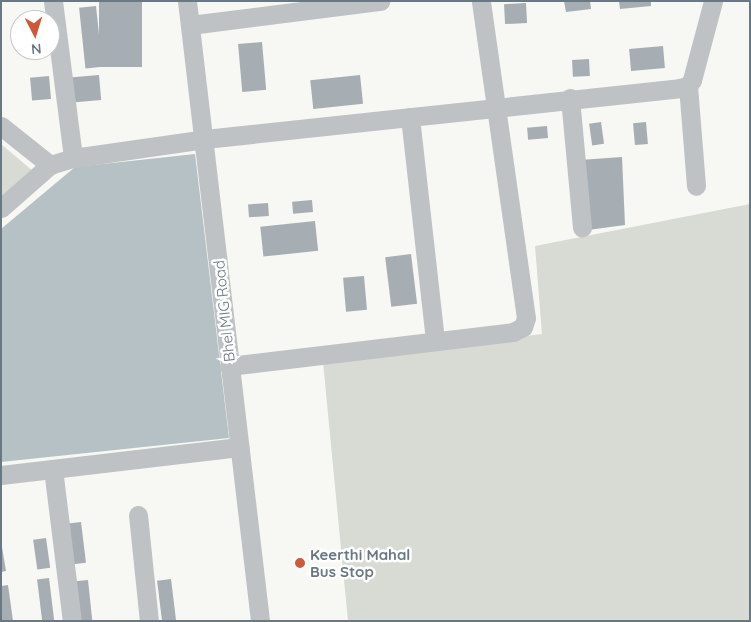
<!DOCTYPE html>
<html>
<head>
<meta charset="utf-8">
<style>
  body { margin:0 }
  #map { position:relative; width:751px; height:622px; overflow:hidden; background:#f7f7f4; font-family:Quicksand,sans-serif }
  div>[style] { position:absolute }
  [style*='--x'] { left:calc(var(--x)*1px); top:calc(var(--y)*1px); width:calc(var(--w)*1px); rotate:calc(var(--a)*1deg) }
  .green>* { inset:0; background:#d7dbd4 }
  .water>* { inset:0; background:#b5c1c4 }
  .building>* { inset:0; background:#a6adb3; transform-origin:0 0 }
  .minor>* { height:19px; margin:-9.5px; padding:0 9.5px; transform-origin:9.5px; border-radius:9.5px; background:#bec2c5 }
  .dots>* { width:14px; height:14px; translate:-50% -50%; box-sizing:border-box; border:2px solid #fff; border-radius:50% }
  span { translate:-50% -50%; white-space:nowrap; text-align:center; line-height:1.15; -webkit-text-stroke:5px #fff; paint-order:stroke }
  .street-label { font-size:15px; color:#697882 }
  .poi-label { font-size:15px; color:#697882; font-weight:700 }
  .left { translate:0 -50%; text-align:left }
  .frame { position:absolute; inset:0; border:2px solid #697882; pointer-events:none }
  .north { position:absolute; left:10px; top:10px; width:50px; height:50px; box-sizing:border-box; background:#fff; border:1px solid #c3c9cd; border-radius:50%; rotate:175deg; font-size:14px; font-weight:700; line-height:20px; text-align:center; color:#697882 }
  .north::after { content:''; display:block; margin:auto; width:18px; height:22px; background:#cf573b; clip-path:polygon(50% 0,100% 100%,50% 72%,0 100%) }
</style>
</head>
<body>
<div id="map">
  <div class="green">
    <i style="clip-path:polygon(1px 144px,34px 172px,1px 197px)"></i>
    <i style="clip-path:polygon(750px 204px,750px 621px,348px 621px,323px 362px,542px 334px,535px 246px)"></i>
  </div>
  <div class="water">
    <i style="clip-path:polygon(195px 154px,229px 438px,1px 462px,1px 229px,75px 167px)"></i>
  </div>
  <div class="building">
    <i style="left:99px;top:1px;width:43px;height:66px"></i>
    <i style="clip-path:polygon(564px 1px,590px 1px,591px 9px,566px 12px)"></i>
    <i style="clip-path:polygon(619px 1px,651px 1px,651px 6px,620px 9px)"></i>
    <i style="left:526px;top:3px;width:20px;height:22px;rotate:87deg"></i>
    <i style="left:96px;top:6px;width:61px;height:17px;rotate:84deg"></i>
    <i style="left:262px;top:42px;width:48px;height:24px;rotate:85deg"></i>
    <i style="left:663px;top:46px;width:22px;height:34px;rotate:85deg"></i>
    <i style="left:589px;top:59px;width:17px;height:17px;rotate:87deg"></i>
    <i style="left:99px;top:75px;width:25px;height:29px;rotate:85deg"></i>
    <i style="left:360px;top:75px;width:29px;height:50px;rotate:84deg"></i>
    <i style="left:49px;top:76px;width:23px;height:19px;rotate:85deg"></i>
    <i style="left:601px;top:122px;width:22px;height:12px;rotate:82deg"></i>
    <i style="left:646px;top:122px;width:22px;height:13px;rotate:85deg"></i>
    <i style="left:547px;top:126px;width:12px;height:20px;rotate:85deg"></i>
    <i style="clip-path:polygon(622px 157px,625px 225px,588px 230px,580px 160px)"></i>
    <i style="left:312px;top:200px;width:12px;height:20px;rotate:85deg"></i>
    <i style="left:268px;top:203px;width:13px;height:20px;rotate:86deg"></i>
    <i style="left:315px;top:221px;width:30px;height:55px;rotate:84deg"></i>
    <i style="left:411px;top:254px;width:50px;height:26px;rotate:83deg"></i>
    <i style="left:364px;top:276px;width:34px;height:21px;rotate:85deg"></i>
    <i style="left:81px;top:522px;width:41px;height:15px;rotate:83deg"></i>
    <i style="left:46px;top:538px;width:30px;height:13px;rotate:82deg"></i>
    <i style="clip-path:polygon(1px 541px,6px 571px,1px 572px)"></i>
    <i style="left:49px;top:578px;width:43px;height:12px;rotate:83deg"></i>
    <i style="left:171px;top:579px;width:42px;height:14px;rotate:83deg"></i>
    <i style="left:88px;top:580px;width:41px;height:13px;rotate:84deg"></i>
    <i style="clip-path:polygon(8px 585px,13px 621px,1px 621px,1px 586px)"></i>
  </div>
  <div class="minor">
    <i style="--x:53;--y:1;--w:158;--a:82.7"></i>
    <i style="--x:187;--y:1;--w:624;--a:83.28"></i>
    <i style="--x:190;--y:25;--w:192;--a:-7.2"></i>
    <i style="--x:688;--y:86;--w:100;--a:85.4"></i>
    <i style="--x:570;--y:98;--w:130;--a:84.7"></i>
    <i style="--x:410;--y:117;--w:225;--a:83.6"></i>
    <i style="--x:1;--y:126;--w:63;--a:38.5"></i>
    <i style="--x:1;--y:208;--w:65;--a:-41.3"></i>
    <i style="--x:50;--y:165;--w:24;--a:-17"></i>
    <i style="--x:73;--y:158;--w:133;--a:-8.2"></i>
    <i style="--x:205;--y:139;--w:477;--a:-6.1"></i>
    <i style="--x:679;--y:88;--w:9;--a:-13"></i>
    <i style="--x:688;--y:86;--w:7;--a:-56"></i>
    <i style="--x:692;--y:80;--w:82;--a:-75.1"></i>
    <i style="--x:229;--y:366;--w:286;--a:-6.8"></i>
    <i style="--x:513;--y:332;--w:11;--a:-27"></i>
    <i style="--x:523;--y:327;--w:9;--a:-72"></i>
    <i style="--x:526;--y:318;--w:320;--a:-98.1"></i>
    <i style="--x:53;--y:469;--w:153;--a:82.9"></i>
    <i style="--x:1;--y:475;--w:240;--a:-6.7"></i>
    <i style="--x:138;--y:515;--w:107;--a:84.1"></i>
  </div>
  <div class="dots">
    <i style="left:300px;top:563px;background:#cf573b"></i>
  </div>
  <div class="street-label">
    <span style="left:224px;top:311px;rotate:-96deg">Bhel MIG Road</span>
  </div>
  <div class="poi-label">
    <span class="left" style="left:310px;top:563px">Keerthi Mahal<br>Bus Stop</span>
  </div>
  <div class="frame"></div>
  <div class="north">N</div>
</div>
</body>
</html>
